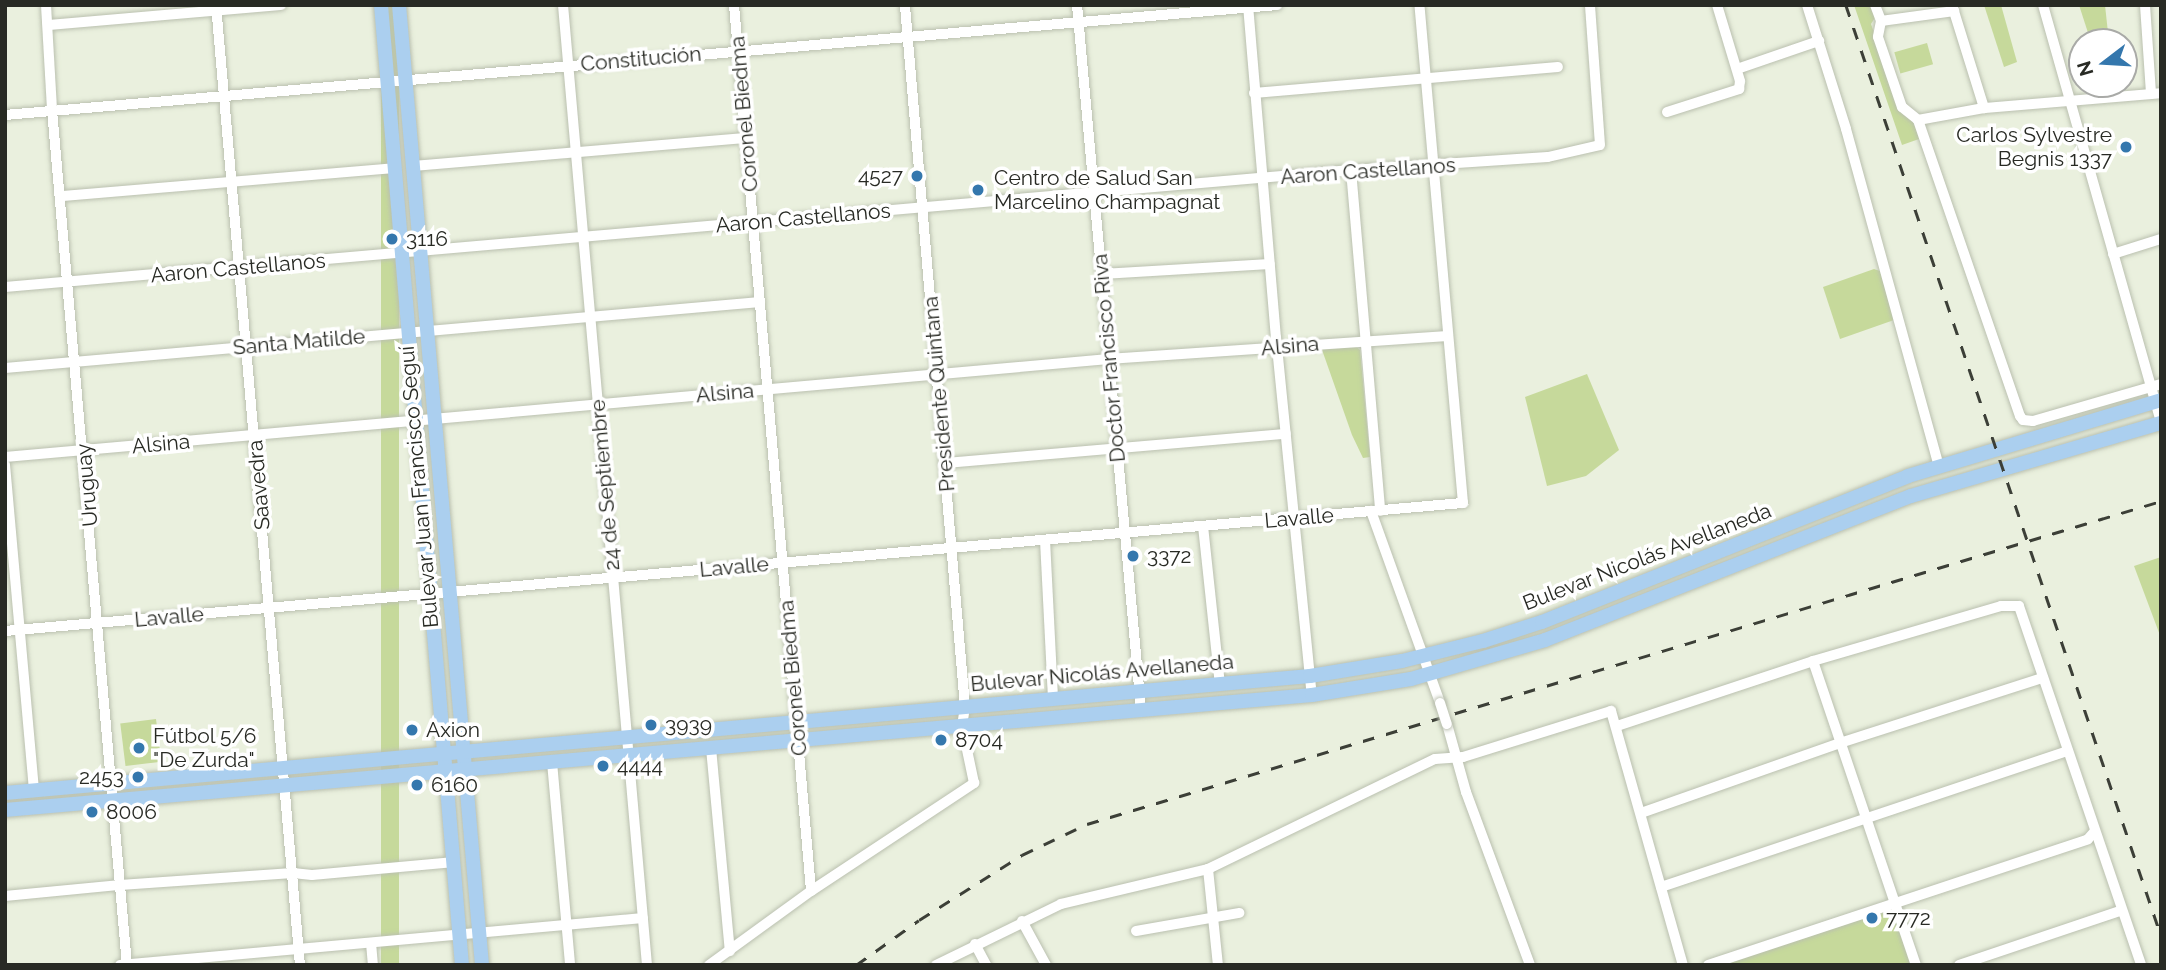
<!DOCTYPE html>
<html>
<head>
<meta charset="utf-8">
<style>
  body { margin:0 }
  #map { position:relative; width:2166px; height:970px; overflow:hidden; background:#eaf0de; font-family:Raleway,sans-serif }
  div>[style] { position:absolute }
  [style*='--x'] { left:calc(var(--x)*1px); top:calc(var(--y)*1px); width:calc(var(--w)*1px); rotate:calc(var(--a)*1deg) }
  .green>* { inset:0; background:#c6d99b; transform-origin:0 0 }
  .roads { filter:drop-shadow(0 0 2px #bac0af) drop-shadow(0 0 2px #bac0af) }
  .minor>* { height:10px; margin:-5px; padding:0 5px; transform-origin:5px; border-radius:5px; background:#fff }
  .major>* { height:14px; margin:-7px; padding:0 7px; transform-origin:7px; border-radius:7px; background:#abcfef }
  .rail>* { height:2.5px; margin-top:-1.25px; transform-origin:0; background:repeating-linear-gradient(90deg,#3c3f37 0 12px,transparent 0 24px) }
  .bridges { filter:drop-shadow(0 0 2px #bac0af) drop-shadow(0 0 2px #bac0af) }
  .minor-bridge>* { height:10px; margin:-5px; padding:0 5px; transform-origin:5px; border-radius:5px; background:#fff }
  .dots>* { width:19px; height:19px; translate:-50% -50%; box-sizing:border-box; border:4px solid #fff; border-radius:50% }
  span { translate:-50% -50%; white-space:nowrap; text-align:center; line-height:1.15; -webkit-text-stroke:7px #fff; paint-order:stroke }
  .street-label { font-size:21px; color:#282a24 }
  .poi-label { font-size:21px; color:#282a24 }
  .right { translate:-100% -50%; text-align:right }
  .left { translate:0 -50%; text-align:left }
  .frame { position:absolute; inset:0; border:7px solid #282a24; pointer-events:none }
  .north { position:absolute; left:2068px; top:28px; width:70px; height:70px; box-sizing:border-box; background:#fff; border:2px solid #a9aaa7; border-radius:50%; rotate:253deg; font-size:19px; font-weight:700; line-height:28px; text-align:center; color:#282a24 }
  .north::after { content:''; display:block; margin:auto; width:24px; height:32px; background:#3477ad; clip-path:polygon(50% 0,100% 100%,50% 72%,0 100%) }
</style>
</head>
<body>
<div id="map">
  <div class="green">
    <i style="left:381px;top:5px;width:18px;height:963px"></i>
    <i style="clip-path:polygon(1854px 5px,1872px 5px,1876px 16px,1871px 24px,1901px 111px,1914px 121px,1919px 139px,1902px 145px)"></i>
    <i style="clip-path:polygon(1984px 5px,2001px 5px,2017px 62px,2004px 67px)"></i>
    <i style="clip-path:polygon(2079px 5px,2105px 5px,2109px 42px,2091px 42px)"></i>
    <i style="left:1927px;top:43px;width:22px;height:34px;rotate:74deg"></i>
    <i style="clip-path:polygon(1874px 269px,1880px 271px,1894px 320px,1840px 339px,1823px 287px)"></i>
    <i style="clip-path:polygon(1353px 344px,1360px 350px,1370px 457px,1363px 458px,1352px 435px,1321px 347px)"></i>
    <i style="clip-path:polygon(1587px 374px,1619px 450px,1586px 476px,1547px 486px,1525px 397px)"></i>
    <i style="clip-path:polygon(2161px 557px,2161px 638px,2134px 566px)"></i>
    <i style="left:156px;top:719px;width:43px;height:36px;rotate:83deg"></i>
    <i style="clip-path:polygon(1894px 903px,1916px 965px,1708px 965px)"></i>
  </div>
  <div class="roads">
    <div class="minor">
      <i style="--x:46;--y:5;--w:105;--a:86.7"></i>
      <i style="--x:52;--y:110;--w:858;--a:84.99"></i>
      <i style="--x:216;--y:5;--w:964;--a:85"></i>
      <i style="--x:563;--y:5;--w:964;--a:85"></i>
      <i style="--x:734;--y:5;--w:889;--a:85.03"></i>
      <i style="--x:1077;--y:5;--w:708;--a:84.81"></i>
      <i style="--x:1248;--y:5;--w:343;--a:85.2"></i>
      <i style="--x:1277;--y:347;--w:350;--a:84.3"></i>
      <i style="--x:1807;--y:5;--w:130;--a:72.5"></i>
      <i style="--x:1846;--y:129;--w:350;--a:74.6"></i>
      <i style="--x:1875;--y:5;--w:17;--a:69"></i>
      <i style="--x:1881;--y:21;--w:16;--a:101"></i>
      <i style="--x:1878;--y:37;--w:74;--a:71.1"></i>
      <i style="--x:1902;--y:107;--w:21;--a:39"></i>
      <i style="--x:1918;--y:120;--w:313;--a:71"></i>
      <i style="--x:2020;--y:416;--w:5;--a:53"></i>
      <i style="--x:2023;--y:420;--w:10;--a:6"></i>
      <i style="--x:2033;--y:421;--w:133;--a:-16.1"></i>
      <i style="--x:1952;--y:5;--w:108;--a:72.7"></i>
      <i style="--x:2043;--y:5;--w:433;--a:74.2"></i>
      <i style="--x:2145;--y:5;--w:89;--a:86.1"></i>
      <i style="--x:1881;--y:21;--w:74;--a:-7.8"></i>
      <i style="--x:48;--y:25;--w:234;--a:-4.9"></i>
      <i style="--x:1737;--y:69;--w:87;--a:-18.9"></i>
      <i style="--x:1254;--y:93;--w:305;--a:-4.9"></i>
      <i style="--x:1667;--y:112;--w:76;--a:-17.7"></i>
      <i style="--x:1739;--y:89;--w:8;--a:-83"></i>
      <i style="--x:1740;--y:81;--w:79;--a:-106.8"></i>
      <i style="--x:5;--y:115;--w:1277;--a:-4.94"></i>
      <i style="--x:1918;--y:120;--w:67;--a:-10.3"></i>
      <i style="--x:1984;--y:108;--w:178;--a:-4.8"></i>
      <i style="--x:412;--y:166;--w:335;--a:-4.8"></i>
      <i style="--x:1351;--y:170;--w:342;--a:85.1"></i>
      <i style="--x:62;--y:196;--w:334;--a:-4.8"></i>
      <i style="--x:2113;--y:254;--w:50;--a:-17.4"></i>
      <i style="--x:1102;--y:274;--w:168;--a:-3.4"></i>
      <i style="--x:5;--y:287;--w:1351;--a:-4.97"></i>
      <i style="--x:1351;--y:170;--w:197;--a:-3.8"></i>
      <i style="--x:1548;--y:157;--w:53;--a:-13"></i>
      <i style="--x:1600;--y:145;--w:140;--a:-94.1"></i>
      <i style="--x:5;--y:368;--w:758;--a:-5"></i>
      <i style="--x:5;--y:457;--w:1108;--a:-5.07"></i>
      <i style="--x:1109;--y:359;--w:338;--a:-3.9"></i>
      <i style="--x:945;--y:463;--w:342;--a:-4.9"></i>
      <i style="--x:5;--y:465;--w:326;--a:84.9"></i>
      <i style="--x:1371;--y:511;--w:204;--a:70.2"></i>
      <i style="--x:1203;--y:526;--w:159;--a:83.9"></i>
      <i style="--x:1045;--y:540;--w:159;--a:87.1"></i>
      <i style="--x:5;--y:631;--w:1464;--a:-5.02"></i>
      <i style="--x:1463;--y:503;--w:500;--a:-95"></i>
      <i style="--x:1813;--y:661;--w:321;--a:71.3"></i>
      <i style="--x:1447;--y:724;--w:71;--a:74.4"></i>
      <i style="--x:1466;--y:792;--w:184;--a:69.7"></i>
      <i style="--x:1617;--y:726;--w:206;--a:-18.3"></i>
      <i style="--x:1813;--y:661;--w:196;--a:-16.3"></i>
      <i style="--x:2001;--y:606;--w:18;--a:0"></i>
      <i style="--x:2019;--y:606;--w:379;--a:71.2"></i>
      <i style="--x:711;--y:748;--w:204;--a:84.7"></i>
      <i style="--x:552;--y:762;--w:204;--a:84.9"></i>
      <i style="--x:1641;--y:813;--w:211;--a:-19.4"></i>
      <i style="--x:1840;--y:743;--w:213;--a:-17.8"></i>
      <i style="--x:1208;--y:869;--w:97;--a:84.1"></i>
      <i style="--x:1661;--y:887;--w:429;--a:-18.5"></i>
      <i style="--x:5;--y:896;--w:116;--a:-5.5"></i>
      <i style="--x:120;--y:885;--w:173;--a:-4"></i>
      <i style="--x:293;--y:873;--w:19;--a:6"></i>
      <i style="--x:312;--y:875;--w:143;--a:-5.2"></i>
      <i style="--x:1022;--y:921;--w:50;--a:61.4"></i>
      <i style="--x:1136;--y:931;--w:105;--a:-9.9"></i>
      <i style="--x:371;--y:943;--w:22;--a:85"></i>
      <i style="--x:975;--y:944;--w:24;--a:62"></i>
      <i style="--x:120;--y:965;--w:525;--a:-5.14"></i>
      <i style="--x:709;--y:965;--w:126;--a:-36"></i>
      <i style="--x:811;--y:891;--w:196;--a:-33.5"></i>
      <i style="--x:974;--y:783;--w:58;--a:-101.9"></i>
      <i style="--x:962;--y:726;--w:19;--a:-81"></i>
      <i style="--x:965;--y:707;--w:705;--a:-94.89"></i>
      <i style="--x:936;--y:965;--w:139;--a:-26"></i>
      <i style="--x:1061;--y:904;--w:151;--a:-13.4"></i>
      <i style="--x:1208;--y:869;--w:252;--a:-25.9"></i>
      <i style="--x:1435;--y:759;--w:28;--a:-4"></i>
      <i style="--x:1463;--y:757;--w:155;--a:-17.3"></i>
      <i style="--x:1611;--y:711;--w:264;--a:74.2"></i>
      <i style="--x:1708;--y:965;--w:400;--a:-18.3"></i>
      <i style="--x:2088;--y:839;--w:9;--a:-49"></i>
      <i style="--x:1959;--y:965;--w:172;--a:-18.6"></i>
    </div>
    <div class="major">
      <i style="--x:381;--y:5;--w:963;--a:85.18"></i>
      <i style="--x:399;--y:5;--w:964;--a:85.06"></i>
      <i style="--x:5;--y:793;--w:1310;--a:-5.12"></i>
      <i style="--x:1310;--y:676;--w:93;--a:-9.3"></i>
      <i style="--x:1402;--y:661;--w:83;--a:-13.9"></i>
      <i style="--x:1483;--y:641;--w:62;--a:-17.9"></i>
      <i style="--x:1542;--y:622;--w:394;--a:-21.7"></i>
      <i style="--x:1908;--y:476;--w:264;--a:-16.7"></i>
      <i style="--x:5;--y:810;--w:1312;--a:-5.03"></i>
      <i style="--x:1312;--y:695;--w:100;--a:-9.2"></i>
      <i style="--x:1411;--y:679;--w:140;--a:-16.2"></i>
      <i style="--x:1545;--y:640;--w:393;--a:-21.5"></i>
      <i style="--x:1911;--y:496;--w:260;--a:-16.3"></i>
    </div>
  </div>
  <div class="rail">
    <i style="--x:1846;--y:5;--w:982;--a:71.29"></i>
    <i style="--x:856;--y:965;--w:77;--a:-35.5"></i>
    <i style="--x:919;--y:920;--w:122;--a:-32.3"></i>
    <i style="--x:1022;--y:855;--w:72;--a:-25.5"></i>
    <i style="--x:1087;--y:824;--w:1122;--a:-16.74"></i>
  </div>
  <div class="bridges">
    <div class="minor-bridge">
      <i style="--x:1440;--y:703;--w:22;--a:72"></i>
    </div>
  </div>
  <div class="dots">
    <i style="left:2126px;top:147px;background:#3477ad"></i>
    <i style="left:917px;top:176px;background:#3477ad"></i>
    <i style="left:978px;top:190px;background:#3477ad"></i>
    <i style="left:392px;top:239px;background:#3477ad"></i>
    <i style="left:1133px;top:556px;background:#3477ad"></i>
    <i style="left:651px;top:725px;background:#3477ad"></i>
    <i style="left:412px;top:730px;background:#3477ad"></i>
    <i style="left:941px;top:740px;background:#3477ad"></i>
    <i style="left:139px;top:748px;background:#3477ad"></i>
    <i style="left:603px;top:766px;background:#3477ad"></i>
    <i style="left:138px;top:777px;background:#3477ad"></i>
    <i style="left:417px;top:785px;background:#3477ad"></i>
    <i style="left:92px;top:812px;background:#3477ad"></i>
    <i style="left:1872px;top:918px;background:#3477ad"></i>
  </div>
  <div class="street-label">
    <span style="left:641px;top:59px;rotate:-5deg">Constitución</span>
    <span style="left:744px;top:114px;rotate:-95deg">Coronel Biedma</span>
    <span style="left:1368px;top:171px;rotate:-4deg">Aaron Castellanos</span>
    <span style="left:803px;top:218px;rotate:-5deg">Aaron Castellanos</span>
    <span style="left:238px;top:268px;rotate:-5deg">Aaron Castellanos</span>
    <span style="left:299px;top:342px;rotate:-5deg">Santa Matilde</span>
    <span style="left:1290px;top:346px;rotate:-5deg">Alsina</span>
    <span style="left:1109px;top:358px;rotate:-95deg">Doctor Francisco Riva</span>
    <span style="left:725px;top:393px;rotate:-5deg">Alsina</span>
    <span style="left:939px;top:394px;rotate:-95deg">Presidente Quintana</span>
    <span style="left:161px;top:444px;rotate:-5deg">Alsina</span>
    <span style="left:87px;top:485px;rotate:-95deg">Uruguay</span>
    <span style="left:259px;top:485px;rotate:-95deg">Saavedra</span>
    <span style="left:605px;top:485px;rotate:-95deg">24 de Septiembre</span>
    <span style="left:419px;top:487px;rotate:-95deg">Bulevar Juan Francisco Seguí</span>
    <span style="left:1299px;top:518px;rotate:-5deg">Lavalle</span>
    <span style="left:1647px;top:557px;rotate:-21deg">Bulevar Nicolás Avellaneda</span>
    <span style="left:734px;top:567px;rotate:-5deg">Lavalle</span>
    <span style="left:169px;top:617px;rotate:-5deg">Lavalle</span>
    <span style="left:1102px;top:673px;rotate:-5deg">Bulevar Nicolás Avellaneda</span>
    <span style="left:793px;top:678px;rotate:-95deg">Coronel Biedma</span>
  </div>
  <div class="poi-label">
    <span class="right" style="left:2112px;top:147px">Carlos Sylvestre<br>Begnis 1337</span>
    <span class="right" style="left:903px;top:176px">4527</span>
    <span class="left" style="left:994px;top:190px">Centro de Salud San<br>Marcelino Champagnat</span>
    <span class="left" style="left:406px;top:239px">3116</span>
    <span class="left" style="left:1147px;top:556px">3372</span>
    <span class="left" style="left:665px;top:725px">3939</span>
    <span class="left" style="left:426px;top:730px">Axion</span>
    <span class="left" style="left:153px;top:748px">Fútbol 5/6<br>"De Zurda"</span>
    <span class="left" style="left:955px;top:740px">8704</span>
    <span class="left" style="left:617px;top:766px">4444</span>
    <span class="right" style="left:124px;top:777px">2453</span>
    <span class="left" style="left:431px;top:785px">6160</span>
    <span class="left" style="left:106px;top:812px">8006</span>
    <span class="left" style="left:1886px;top:918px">7772</span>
  </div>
  <div class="frame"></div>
  <div class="north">N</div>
</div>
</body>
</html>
